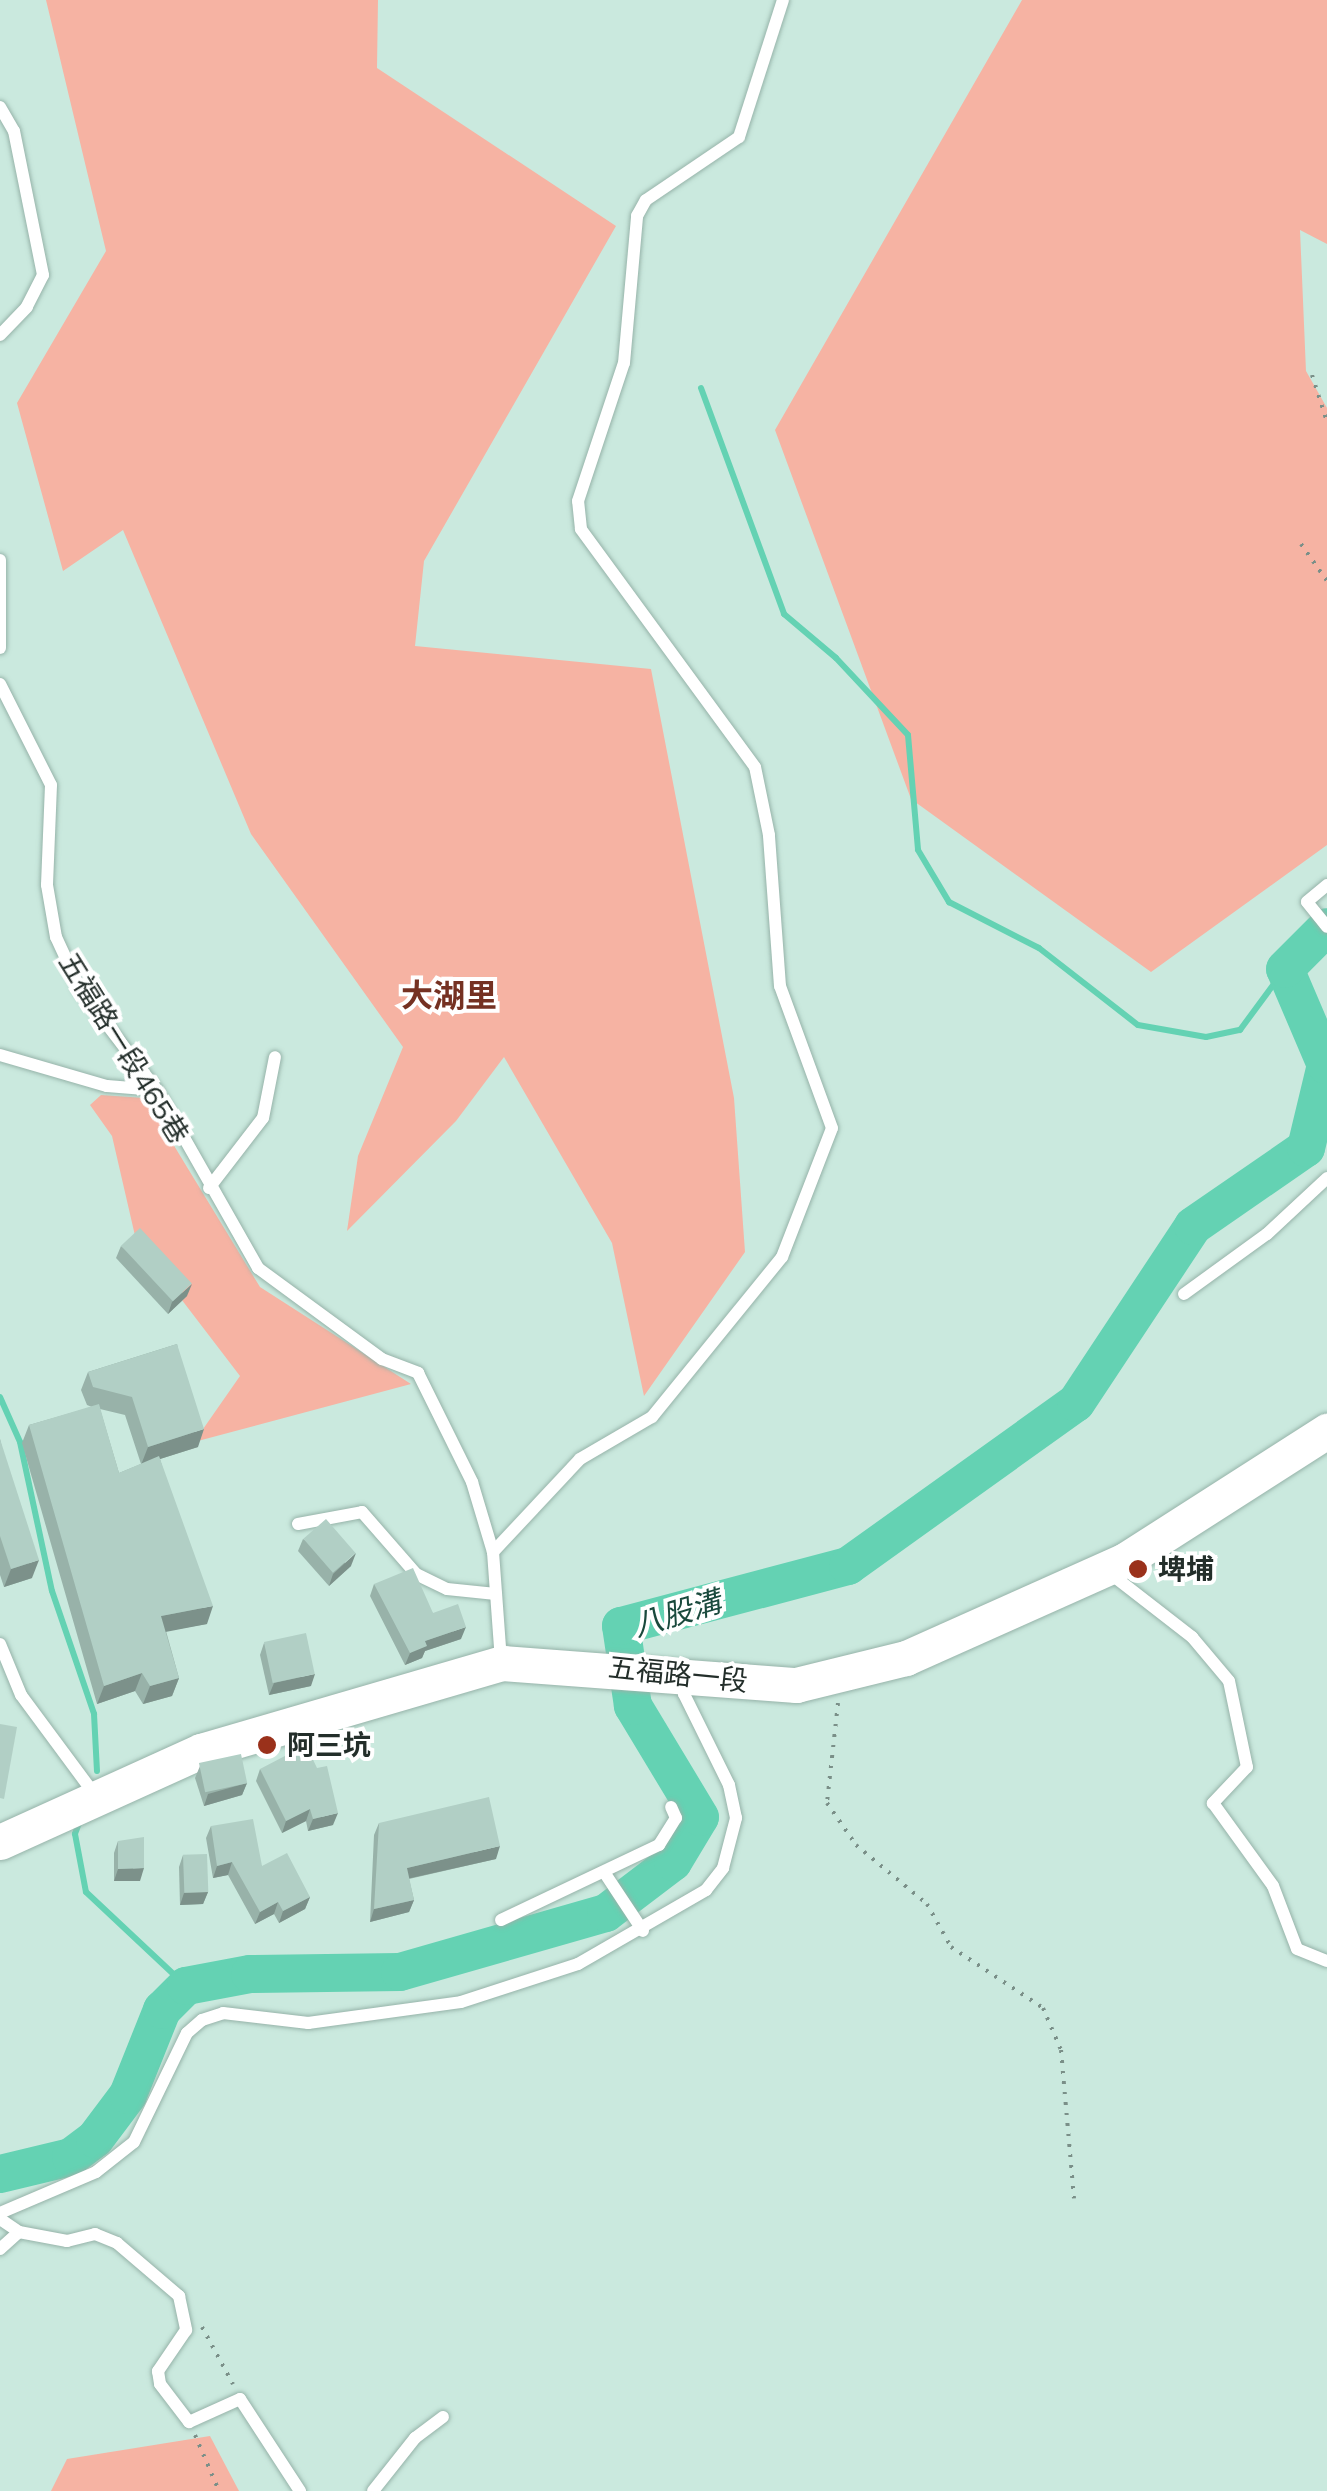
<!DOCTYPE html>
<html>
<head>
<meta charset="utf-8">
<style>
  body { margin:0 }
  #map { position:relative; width:1327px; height:2491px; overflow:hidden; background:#cae9de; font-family:Mulish,"Noto Sans TC",sans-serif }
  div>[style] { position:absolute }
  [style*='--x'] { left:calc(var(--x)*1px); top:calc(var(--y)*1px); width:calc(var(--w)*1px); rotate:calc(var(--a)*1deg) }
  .green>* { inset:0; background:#f6b3a3 }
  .stream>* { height:6px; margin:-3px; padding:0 3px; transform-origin:3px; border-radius:3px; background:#64d2b3 }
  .river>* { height:38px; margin:-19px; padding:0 19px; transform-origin:19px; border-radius:19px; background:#64d2b3 }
  .path>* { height:4px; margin-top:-2px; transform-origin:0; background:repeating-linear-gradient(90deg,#7a8f88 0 2.5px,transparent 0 10.5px) }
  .roads { filter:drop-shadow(0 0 2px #96b3a9) drop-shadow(0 0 2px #96b3a9) }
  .lane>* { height:12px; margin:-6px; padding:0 6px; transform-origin:6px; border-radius:6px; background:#fff }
  .secondary>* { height:35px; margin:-17.5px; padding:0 17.5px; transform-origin:17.5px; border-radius:17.5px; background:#fff }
  .wall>* { inset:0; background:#98b2a9 }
  .shaded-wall>* { inset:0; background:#7c918a }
  .building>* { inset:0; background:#b1cfc5; transform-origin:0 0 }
  .dots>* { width:28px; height:28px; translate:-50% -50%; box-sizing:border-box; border:5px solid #fff; border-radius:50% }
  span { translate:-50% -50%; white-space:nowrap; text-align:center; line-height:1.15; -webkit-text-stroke:8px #fff; paint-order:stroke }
  .street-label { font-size:28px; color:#232e2a }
  .poi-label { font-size:28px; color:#232e2a; font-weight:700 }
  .left { translate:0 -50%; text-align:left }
  .water-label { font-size:30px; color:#1a4a3d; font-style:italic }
  .quarter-label { font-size:32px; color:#753122; font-weight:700 }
</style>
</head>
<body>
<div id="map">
  <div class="green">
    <i style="clip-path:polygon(46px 0,378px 0,377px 68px,616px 226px,424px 561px,415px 646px,651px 669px,734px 1098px,745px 1252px,644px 1396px,612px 1243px,504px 1057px,456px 1121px,347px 1231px,358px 1156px,403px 1047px,251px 834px,123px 530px,63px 571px,17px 403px,106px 251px)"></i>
    <i style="clip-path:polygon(1022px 0,1327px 0,1327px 244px,1300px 230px,1306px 371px,1327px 408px,1327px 845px,1151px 972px,911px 799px,775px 430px)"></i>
    <i style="clip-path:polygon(101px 1095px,145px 1098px,260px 1287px,411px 1384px,194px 1442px,240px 1376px,136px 1240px,112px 1136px,90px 1105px)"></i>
    <i style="clip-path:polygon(210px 2436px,239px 2491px,51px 2491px,67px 2459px)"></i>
  </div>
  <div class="stream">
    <i style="--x:701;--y:388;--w:241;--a:69.8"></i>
    <i style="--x:784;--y:614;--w:68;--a:40.2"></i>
    <i style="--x:836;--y:658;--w:105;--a:46.9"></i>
    <i style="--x:908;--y:735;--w:115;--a:85"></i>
    <i style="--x:918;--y:850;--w:61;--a:59.2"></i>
    <i style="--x:949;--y:902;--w:101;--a:27.1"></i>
    <i style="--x:1039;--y:948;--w:125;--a:37.9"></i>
    <i style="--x:1138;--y:1025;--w:69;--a:10"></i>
    <i style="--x:1206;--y:1037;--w:35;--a:-12"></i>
    <i style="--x:1240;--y:1030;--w:76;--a:-53.6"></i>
    <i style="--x:0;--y:1397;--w:49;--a:66"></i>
    <i style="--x:20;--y:1442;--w:152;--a:77.9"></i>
    <i style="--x:52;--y:1591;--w:130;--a:71.1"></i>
    <i style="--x:94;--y:1714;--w:57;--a:87"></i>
    <i style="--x:81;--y:1818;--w:17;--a:111"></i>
    <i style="--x:75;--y:1834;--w:59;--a:79.3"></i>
    <i style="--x:86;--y:1892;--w:137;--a:43.2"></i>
  </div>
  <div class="river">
    <i style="--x:0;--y:2174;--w:73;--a:-13.5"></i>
    <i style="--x:71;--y:2157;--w:30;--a:-37"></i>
    <i style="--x:95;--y:2139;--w:55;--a:-53.1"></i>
    <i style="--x:128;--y:2095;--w:92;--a:-68.2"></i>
    <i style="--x:162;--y:2010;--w:34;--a:-45"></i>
    <i style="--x:186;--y:1986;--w:65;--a:-10.6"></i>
    <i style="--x:250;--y:1974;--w:150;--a:-0.8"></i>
    <i style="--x:400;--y:1972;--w:214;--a:-16"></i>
    <i style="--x:606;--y:1913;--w:84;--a:-37.3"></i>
    <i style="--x:673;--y:1862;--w:52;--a:-59"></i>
    <i style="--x:700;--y:1817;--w:130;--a:-121.1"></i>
    <i style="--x:633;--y:1706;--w:81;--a:-98.5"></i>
    <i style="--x:621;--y:1626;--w:235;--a:-14.8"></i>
    <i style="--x:848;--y:1566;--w:280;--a:-35.6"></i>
    <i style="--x:1076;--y:1403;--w:212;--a:-56.5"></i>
    <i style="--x:1193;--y:1226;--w:137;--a:-34.6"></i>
    <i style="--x:1306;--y:1148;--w:85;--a:-76.5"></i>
    <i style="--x:1326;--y:1065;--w:104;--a:-113.1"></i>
    <i style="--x:1285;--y:969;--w:59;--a:-45"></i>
  </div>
  <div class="path">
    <i style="--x:1312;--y:375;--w:49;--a:72.3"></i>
    <i style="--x:1301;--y:544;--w:45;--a:54.9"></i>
    <i style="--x:838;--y:1703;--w:101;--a:96.3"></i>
    <i style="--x:827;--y:1803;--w:51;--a:55.4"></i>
    <i style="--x:856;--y:1845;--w:92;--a:39.7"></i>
    <i style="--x:927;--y:1904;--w:49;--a:60.8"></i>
    <i style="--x:951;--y:1947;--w:110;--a:33.5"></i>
    <i style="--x:1043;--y:2008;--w:46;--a:66.8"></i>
    <i style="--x:1061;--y:2050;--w:149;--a:85"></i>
    <i style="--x:202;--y:2327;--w:65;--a:61.5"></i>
    <i style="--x:195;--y:2435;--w:61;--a:66.8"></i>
  </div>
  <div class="roads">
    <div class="lane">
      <i style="--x:0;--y:107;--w:28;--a:60"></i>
      <i style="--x:14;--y:131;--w:147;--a:78.6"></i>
      <i style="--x:43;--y:275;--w:36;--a:117"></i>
      <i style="--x:27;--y:307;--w:39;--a:134"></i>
      <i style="--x:0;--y:560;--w:88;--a:90"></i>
      <i style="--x:0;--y:684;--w:113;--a:63.2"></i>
      <i style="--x:51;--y:785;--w:100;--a:92.3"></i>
      <i style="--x:47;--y:885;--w:53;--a:80.2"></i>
      <i style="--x:56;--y:937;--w:57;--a:65.2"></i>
      <i style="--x:80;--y:989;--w:127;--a:52.7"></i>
      <i style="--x:157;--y:1090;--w:205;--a:60.4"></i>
      <i style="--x:258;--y:1268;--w:154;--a:36.3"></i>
      <i style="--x:382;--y:1359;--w:39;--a:21"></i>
      <i style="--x:418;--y:1373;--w:122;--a:63.6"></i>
      <i style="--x:472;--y:1482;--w:73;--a:73.3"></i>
      <i style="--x:493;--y:1552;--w:109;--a:85.8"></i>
      <i style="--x:1327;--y:885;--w:26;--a:140"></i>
      <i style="--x:1307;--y:902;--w:32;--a:51"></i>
      <i style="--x:0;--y:1055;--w:111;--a:16.2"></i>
      <i style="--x:107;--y:1086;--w:50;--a:4.6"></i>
      <i style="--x:209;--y:1188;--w:88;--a:-52.4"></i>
      <i style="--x:263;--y:1118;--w:62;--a:-78.9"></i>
      <i style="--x:1184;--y:1294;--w:102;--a:-35.9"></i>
      <i style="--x:1267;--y:1234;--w:82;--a:-43"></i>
      <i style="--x:298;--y:1524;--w:65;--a:-10.6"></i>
      <i style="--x:362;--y:1512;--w:82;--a:48.9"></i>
      <i style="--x:416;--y:1574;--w:34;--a:26"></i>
      <i style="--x:447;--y:1589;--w:49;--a:5.8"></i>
      <i style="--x:493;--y:1552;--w:127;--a:-46.9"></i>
      <i style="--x:580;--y:1459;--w:83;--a:-30.3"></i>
      <i style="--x:652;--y:1417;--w:206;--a:-50.9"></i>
      <i style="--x:782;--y:1257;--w:138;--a:-68.8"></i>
      <i style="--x:832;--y:1128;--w:151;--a:-110.1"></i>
      <i style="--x:780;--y:986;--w:151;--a:-94.2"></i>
      <i style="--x:769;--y:835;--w:69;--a:-101.6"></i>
      <i style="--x:755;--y:767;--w:295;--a:-126.2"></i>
      <i style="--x:581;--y:529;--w:28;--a:-96"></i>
      <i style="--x:578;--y:501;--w:145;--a:-71.6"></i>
      <i style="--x:624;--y:363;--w:148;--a:-84.9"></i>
      <i style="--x:637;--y:216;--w:18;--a:-61"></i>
      <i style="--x:646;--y:200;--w:112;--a:-34.1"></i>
      <i style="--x:739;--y:137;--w:144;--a:-72.2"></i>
      <i style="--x:1107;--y:1571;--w:108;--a:37.8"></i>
      <i style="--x:1192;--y:1637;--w:57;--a:49.9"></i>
      <i style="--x:1229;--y:1681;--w:88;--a:78.2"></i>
      <i style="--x:1247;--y:1767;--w:50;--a:133.4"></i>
      <i style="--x:1213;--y:1803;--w:102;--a:54.1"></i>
      <i style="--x:1273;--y:1886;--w:67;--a:69.1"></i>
      <i style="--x:1297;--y:1949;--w:32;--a:22"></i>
      <i style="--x:0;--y:1644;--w:55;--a:67.6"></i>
      <i style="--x:21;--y:1695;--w:124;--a:53.5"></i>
      <i style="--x:606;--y:1875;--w:67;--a:56.5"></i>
      <i style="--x:501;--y:1920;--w:175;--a:-25.4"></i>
      <i style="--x:659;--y:1845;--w:32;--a:-58"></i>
      <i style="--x:676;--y:1818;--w:12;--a:-114"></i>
      <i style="--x:0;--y:2213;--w:104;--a:-23.1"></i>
      <i style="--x:96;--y:2172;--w:48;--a:-38.3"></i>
      <i style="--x:134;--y:2142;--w:121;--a:-64.1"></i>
      <i style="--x:187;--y:2033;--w:20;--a:-41"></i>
      <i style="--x:202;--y:2020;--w:22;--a:-18"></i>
      <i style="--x:223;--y:2013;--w:86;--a:6.7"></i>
      <i style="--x:308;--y:2023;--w:154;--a:-7.8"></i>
      <i style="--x:461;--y:2002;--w:123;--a:-18"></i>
      <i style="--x:578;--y:1964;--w:148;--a:-30"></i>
      <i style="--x:706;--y:1890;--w:28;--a:-52"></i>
      <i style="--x:723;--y:1868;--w:52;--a:-75.4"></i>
      <i style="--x:736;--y:1818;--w:34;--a:-102"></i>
      <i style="--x:729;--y:1785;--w:102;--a:-116.3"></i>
      <i style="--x:684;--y:1694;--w:16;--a:-94"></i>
      <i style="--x:0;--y:2219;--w:23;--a:34"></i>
      <i style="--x:19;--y:2232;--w:49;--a:10.6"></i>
      <i style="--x:67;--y:2241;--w:29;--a:-14"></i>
      <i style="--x:95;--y:2234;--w:24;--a:22"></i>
      <i style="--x:117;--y:2243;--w:82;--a:40.5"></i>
      <i style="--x:179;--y:2296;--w:35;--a:78"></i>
      <i style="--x:186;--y:2330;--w:50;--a:124.3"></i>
      <i style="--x:158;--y:2371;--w:13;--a:81"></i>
      <i style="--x:160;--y:2384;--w:48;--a:52.7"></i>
      <i style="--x:189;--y:2422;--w:56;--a:-24.3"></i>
      <i style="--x:240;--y:2399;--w:110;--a:56.9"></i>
      <i style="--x:0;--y:2249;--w:25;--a:-42"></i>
      <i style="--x:373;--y:2491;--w:68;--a:-51.6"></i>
      <i style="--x:415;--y:2438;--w:35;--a:-37"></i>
    </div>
    <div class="secondary">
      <i style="--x:0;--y:1842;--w:221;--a:-24.4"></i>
      <i style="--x:201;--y:1751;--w:314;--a:-16.3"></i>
      <i style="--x:502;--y:1663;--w:295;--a:4.3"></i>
      <i style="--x:796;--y:1685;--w:113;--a:-13.8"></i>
      <i style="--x:906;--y:1658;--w:240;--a:-24.1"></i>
      <i style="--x:1125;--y:1560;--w:240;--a:-32.6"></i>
    </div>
  </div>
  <div class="wall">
    <i style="clip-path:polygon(121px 1246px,187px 1296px,168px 1314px,116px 1258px)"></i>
    <i style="clip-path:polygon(evenodd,177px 1344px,198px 1447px,160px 1459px,207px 1624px,166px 1631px,179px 1678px,172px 1696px,143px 1704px,135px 1691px,97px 1704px,22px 1443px,29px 1425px,92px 1407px,87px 1405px,81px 1390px,88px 1372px,177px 1344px,100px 1409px,125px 1415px,141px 1464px,119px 1473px,100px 1409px)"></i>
    <i style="clip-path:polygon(0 1439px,32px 1578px,4px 1587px,0 1575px)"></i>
    <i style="clip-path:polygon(303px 1539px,351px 1566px,329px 1586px,298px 1551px)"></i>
    <i style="clip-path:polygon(374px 1584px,433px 1613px,461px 1639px,425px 1651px,422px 1658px,405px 1665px,370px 1596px)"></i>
    <i style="clip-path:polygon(264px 1643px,311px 1686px,269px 1695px,260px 1655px)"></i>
    <i style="clip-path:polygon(200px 1766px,247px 1783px,242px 1795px,204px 1806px,195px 1778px)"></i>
    <i style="clip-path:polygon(260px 1769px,333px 1825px,308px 1831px,306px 1821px,282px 1833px,256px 1781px)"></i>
    <i style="clip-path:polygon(379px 1823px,496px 1859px,409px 1879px,414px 1900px,409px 1912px,370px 1922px,374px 1835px)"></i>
    <i style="clip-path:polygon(211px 1826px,262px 1866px,310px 1897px,305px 1909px,279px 1923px,274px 1914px,255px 1924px,228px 1875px,213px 1878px,206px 1838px)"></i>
    <i style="clip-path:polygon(118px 1841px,140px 1881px,114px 1881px,114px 1853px)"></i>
    <i style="clip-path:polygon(183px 1855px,208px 1892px,203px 1904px,180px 1905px,179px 1867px)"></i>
  </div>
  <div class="shaded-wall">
    <i style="clip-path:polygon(192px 1284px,187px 1296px,168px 1314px,172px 1302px)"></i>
    <i style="clip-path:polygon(204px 1429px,198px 1447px,141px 1465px,148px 1447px)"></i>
    <i style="clip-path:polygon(356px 1553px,351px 1566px,329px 1586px,333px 1574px)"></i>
    <i style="clip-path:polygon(39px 1560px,32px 1578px,4px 1587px,11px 1569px)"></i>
    <i style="clip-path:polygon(213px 1606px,207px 1624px,155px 1634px,161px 1616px)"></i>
    <i style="clip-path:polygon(466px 1627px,461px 1639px,425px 1651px,422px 1658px,405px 1665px,410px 1653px,425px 1641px)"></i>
    <i style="clip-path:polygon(142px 1673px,135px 1691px,97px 1704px,104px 1686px)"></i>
    <i style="clip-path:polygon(315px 1674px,311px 1686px,269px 1695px,274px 1683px)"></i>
    <i style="clip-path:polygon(179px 1678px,172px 1696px,143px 1704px,150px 1686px)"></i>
    <i style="clip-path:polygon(247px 1783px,242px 1795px,204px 1806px,208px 1794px)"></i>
    <i style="clip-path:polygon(310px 1809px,306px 1821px,282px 1833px,286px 1821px)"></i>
    <i style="clip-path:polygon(338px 1813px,333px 1825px,308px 1831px,313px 1819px)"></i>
    <i style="clip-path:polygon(500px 1846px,496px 1859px,402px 1880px,407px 1868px)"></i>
    <i style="clip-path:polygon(232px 1862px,228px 1875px,213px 1878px,217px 1866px)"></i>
    <i style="clip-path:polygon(144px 1868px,140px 1881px,114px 1881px,118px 1869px)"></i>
    <i style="clip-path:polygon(208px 1892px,203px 1904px,180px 1905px,184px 1893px)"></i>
    <i style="clip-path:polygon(310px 1897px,305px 1909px,279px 1923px,283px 1911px)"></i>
    <i style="clip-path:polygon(414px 1900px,409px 1912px,370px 1922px,374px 1909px)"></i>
    <i style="clip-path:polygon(278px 1902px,274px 1914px,255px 1924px,260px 1912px)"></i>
  </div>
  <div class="building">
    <i style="left:140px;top:1228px;width:76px;height:26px;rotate:47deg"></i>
    <i style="clip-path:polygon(177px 1344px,204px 1429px,148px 1447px,132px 1397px,93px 1387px,88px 1372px)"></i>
    <i style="clip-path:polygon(99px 1404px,119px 1473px,159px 1456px,213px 1606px,161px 1616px,179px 1678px,150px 1686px,142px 1673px,104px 1686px,29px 1425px)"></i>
    <i style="clip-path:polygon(0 1439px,39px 1560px,11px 1569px,0 1536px)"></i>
    <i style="left:326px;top:1519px;width:45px;height:30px;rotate:49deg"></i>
    <i style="clip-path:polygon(413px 1568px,433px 1613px,458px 1604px,466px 1627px,425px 1641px,427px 1646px,410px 1653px,374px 1584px)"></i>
    <i style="left:306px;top:1633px;width:42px;height:43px;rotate:78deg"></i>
    <i style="clip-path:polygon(0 1724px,17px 1727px,4px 1799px,0 1798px)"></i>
    <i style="clip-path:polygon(306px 1745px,317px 1768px,327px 1766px,338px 1813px,313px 1819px,310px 1809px,286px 1821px,260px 1769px)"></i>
    <i style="left:241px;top:1754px;width:30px;height:43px;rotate:78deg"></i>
    <i style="clip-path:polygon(489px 1797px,500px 1846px,407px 1868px,414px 1900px,374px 1909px,379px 1823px)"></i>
    <i style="clip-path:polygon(253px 1819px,262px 1866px,287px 1853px,310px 1897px,283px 1911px,278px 1902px,260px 1912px,232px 1862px,217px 1866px,211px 1826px)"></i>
    <i style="clip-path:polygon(144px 1837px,144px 1868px,118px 1869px,118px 1841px)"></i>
    <i style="left:207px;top:1854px;width:38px;height:24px;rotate:88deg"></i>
  </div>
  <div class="dots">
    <i style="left:1138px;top:1569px;background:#9a311b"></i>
    <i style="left:267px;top:1745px;background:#9a311b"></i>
  </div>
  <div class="street-label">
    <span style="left:124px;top:1048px;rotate:58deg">五福路一段465巷</span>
    <span style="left:678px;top:1674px;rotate:6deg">五福路一段</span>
  </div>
  <div class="poi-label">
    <span class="left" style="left:1158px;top:1569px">埤埔</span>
    <span class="left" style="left:287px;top:1745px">阿三坑</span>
  </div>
  <div class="water-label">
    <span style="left:677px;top:1613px;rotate:-17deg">八股溝</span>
  </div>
  <div class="quarter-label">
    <span style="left:449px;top:995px">大湖里</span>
  </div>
</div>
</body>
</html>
